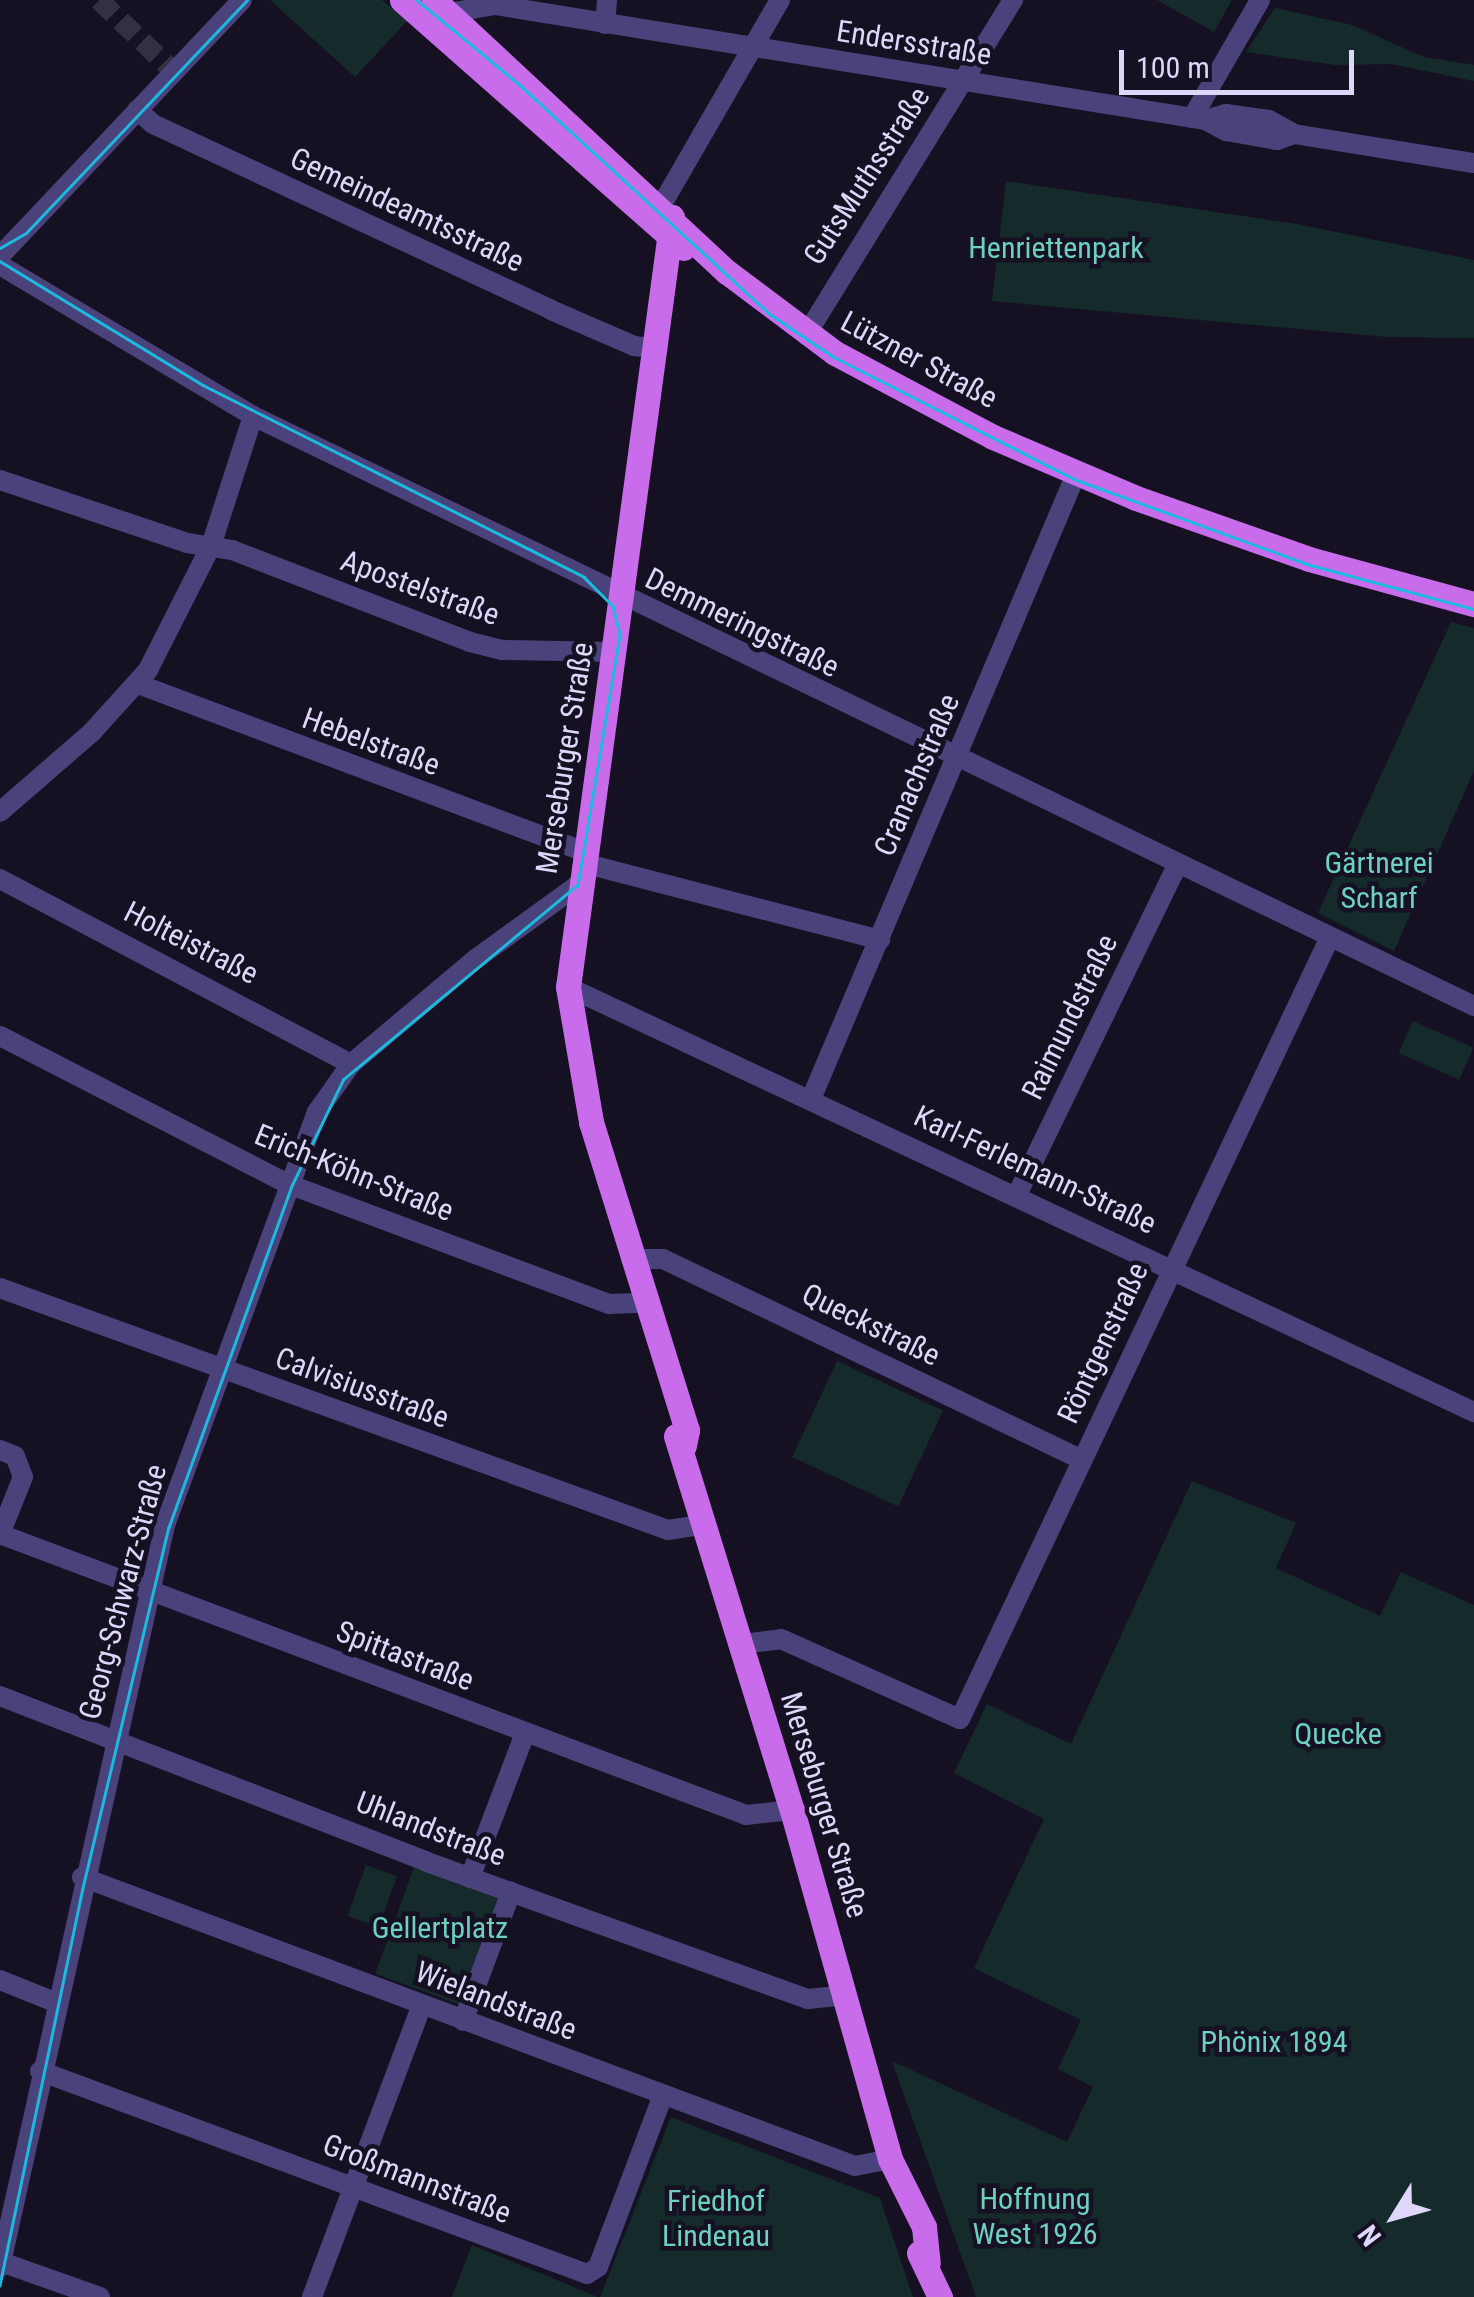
<!DOCTYPE html>
<html>
<head>
<meta charset="utf-8">
<style>
  body { margin:0 }
  #map { position:relative; width:1474px; height:2297px; overflow:hidden; background:#161122; font-family:"Roboto Condensed",sans-serif }
  div>[style] { position:absolute }
  [style*='--x'] { left:calc(var(--x)*1px); top:calc(var(--y)*1px); width:calc(var(--w)*1px); rotate:calc(var(--a)*1deg) }
  .green>* { inset:0; background:#152a2b; transform-origin:0 0 }
  .minor-tunnel>* { height:20px; margin-top:-10px; transform-origin:0; background:repeating-linear-gradient(90deg,#342f42 0 20px,transparent 0 30px) }
  .minor>* { height:20px; margin:-10px; padding:0 10px; transform-origin:10px; border-radius:10px; background:#4a427b }
  .major>* { height:25px; margin:-12.5px; padding:0 12.5px; transform-origin:12.5px; border-radius:12.5px; background:#c86cec }
  .tram>* { height:2.5px; margin:-1.25px; padding:0 1.25px; transform-origin:1.25px; border-radius:1.25px; background:#1dbae0 }
  span { translate:-50% -50%; white-space:nowrap; text-align:center; line-height:1.15; -webkit-text-stroke:9px #161122; paint-order:stroke }
  .street-label { font-size:30px; color:#dfd7fa }
  .park-label { font-size:30px; color:#6cd1c1 }
  .north { position:absolute; left:1344px; top:2167px; width:100px; height:100px; -webkit-text-stroke:8px #161122; paint-order:stroke; rotate:233deg; font-size:28px; font-weight:700; line-height:40px; text-align:center; color:#dfd7fa }
  .north::after { content:''; display:block; margin:auto; width:35px; height:45px; background:#dfd7fa; clip-path:polygon(50% 0,100% 100%,50% 72%,0 100%) }
  .scale { position:absolute; left:1119px; top:50px; width:235px; height:45px; box-sizing:border-box; border:5px solid #dfd7fa; border-top:0; padding-left:12px; font-size:30px; line-height:35px; white-space:nowrap; color:#dfd7fa; -webkit-text-stroke:8px #161122; paint-order:stroke }
</style>
</head>
<body>
<div id="map">
  <div class="green">
    <i style="clip-path:polygon(270px 0,382px 0,407px 21px,355px 77px)"></i>
    <i style="clip-path:polygon(1157px 0,1232px 0,1214px 32px)"></i>
    <i style="clip-path:polygon(1275px 8px,1352px 25px,1424px 57px,1474px 65px,1474px 81px,1391px 64px,1335px 65px,1246px 52px)"></i>
    <i style="clip-path:polygon(1006px 181px,1297px 224px,1474px 260px,1474px 338px,1387px 337px,992px 301px)"></i>
    <i style="clip-path:polygon(1451px 622px,1474px 628px,1474px 771px,1394px 951px,1318px 913px)"></i>
    <i style="left:1413px;top:1021px;width:66px;height:35px;rotate:24deg"></i>
    <i style="left:837px;top:1361px;width:117px;height:106px;rotate:25deg"></i>
    <i style="clip-path:polygon(1192px 1481px,1296px 1523px,1276px 1568px,1380px 1616px,1401px 1572px,1474px 1605px,1474px 2297px,976px 2297px,892px 2061px,1067px 2142px,1093px 2087px,1058px 2069px,1081px 2020px,974px 1968px,1044px 1819px,954px 1773px,987px 1704px,1071px 1744px)"></i>
    <i style="left:416px;top:1862px;width:93px;height:119px;rotate:20deg"></i>
    <i style="left:366px;top:1865px;width:33px;height:54px;rotate:20deg"></i>
    <i style="clip-path:polygon(671px 2117px,880px 2198px,913px 2297px,600px 2297px)"></i>
    <i style="clip-path:polygon(472px 2245px,598px 2297px,452px 2297px)"></i>
  </div>
  <div class="minor-tunnel">
    <i style="--x:99;--y:0;--w:104;--a:43.8"></i>
  </div>
  <div class="minor">
    <i style="--x:449;--y:13;--w:47;--a:-9.9"></i>
    <i style="--x:495;--y:5;--w:719;--a:9.2"></i>
    <i style="--x:1205;--y:120;--w:24;--a:28"></i>
    <i style="--x:1226;--y:131;--w:52;--a:10"></i>
    <i style="--x:1277;--y:140;--w:18;--a:-19"></i>
    <i style="--x:605;--y:24;--w:24;--a:-85"></i>
    <i style="--x:137;--y:110;--w:21;--a:41"></i>
    <i style="--x:153;--y:124;--w:439;--a:25"></i>
    <i style="--x:551;--y:310;--w:90;--a:23.4"></i>
    <i style="--x:634;--y:346;--w:24;--a:7"></i>
    <i style="--x:1192;--y:118;--w:136;--a:-60"></i>
    <i style="--x:1205;--y:120;--w:22;--a:-16"></i>
    <i style="--x:1226;--y:114;--w:43;--a:7.9"></i>
    <i style="--x:1269;--y:120;--w:29;--a:29"></i>
    <i style="--x:1294;--y:134;--w:182;--a:9.2"></i>
    <i style="--x:661;--y:206;--w:238;--a:-60"></i>
    <i style="--x:0;--y:256;--w:352;--a:-46.6"></i>
    <i style="--x:0;--y:265;--w:295;--a:30.8"></i>
    <i style="--x:253;--y:416;--w:1356;--a:25.79"></i>
    <i style="--x:806;--y:335;--w:394;--a:-58.3"></i>
    <i style="--x:0;--y:480;--w:197;--a:18.6"></i>
    <i style="--x:187;--y:543;--w:46;--a:8.8"></i>
    <i style="--x:232;--y:550;--w:255;--a:21.1"></i>
    <i style="--x:470;--y:642;--w:33;--a:14"></i>
    <i style="--x:502;--y:650;--w:113;--a:1"></i>
    <i style="--x:138;--y:684;--w:478;--a:20.6"></i>
    <i style="--x:0;--y:812;--w:122;--a:-41"></i>
    <i style="--x:92;--y:732;--w:84;--a:-47.9"></i>
    <i style="--x:148;--y:670;--w:139;--a:-63.1"></i>
    <i style="--x:211;--y:546;--w:137;--a:-72.1"></i>
    <i style="--x:583;--y:863;--w:307;--a:14.5"></i>
    <i style="--x:0;--y:879;--w:397;--a:27.8"></i>
    <i style="--x:568;--y:987;--w:1001;--a:25.13"></i>
    <i style="--x:0;--y:1036;--w:324;--a:27.2"></i>
    <i style="--x:288;--y:1184;--w:343;--a:20.5"></i>
    <i style="--x:609;--y:1304;--w:35;--a:-2"></i>
    <i style="--x:811;--y:1099;--w:679;--a:-67.02"></i>
    <i style="--x:1017;--y:1195;--w:367;--a:-64.1"></i>
    <i style="--x:631;--y:1259;--w:32;--a:0"></i>
    <i style="--x:663;--y:1259;--w:465;--a:25.6"></i>
    <i style="--x:0;--y:1288;--w:710;--a:19.91"></i>
    <i style="--x:668;--y:1530;--w:38;--a:-9"></i>
    <i style="--x:0;--y:1450;--w:16;--a:22"></i>
    <i style="--x:15;--y:1456;--w:22;--a:69"></i>
    <i style="--x:23;--y:1477;--w:61;--a:112"></i>
    <i style="--x:0;--y:1534;--w:797;--a:20.64"></i>
    <i style="--x:746;--y:1815;--w:46;--a:-6.2"></i>
    <i style="--x:742;--y:1644;--w:39;--a:-7"></i>
    <i style="--x:781;--y:1639;--w:196;--a:24.1"></i>
    <i style="--x:960;--y:1719;--w:863;--a:-64.68"></i>
    <i style="--x:0;--y:1696;--w:458;--a:21.2"></i>
    <i style="--x:427;--y:1862;--w:405;--a:19.8"></i>
    <i style="--x:808;--y:1999;--w:36;--a:-6"></i>
    <i style="--x:82;--y:1877;--w:825;--a:20.5"></i>
    <i style="--x:855;--y:2166;--w:36;--a:-11"></i>
    <i style="--x:470;--y:1878;--w:155;--a:-69.2"></i>
    <i style="--x:0;--y:1980;--w:59;--a:21.8"></i>
    <i style="--x:463;--y:2021;--w:138;--a:-69.6"></i>
    <i style="--x:40;--y:2071;--w:583;--a:20.36"></i>
    <i style="--x:587;--y:2274;--w:13;--a:-32"></i>
    <i style="--x:598;--y:2267;--w:184;--a:-69.3"></i>
    <i style="--x:1;--y:2262;--w:105;--a:19.5"></i>
    <i style="--x:0;--y:2267;--w:760;--a:-77.46"></i>
    <i style="--x:165;--y:1525;--w:440;--a:-69.8"></i>
    <i style="--x:317;--y:1112;--w:59;--a:-54.7"></i>
    <i style="--x:351;--y:1064;--w:165;--a:-40.1"></i>
    <i style="--x:477;--y:958;--w:125;--a:-35.9"></i>
    <i style="--x:312;--y:2297;--w:312;--a:-69.4"></i>
  </div>
  <div class="major">
    <i style="--x:402;--y:0;--w:375;--a:41.4"></i>
    <i style="--x:434;--y:0;--w:400;--a:42.9"></i>
    <i style="--x:727;--y:272;--w:135;--a:36.9"></i>
    <i style="--x:835;--y:353;--w:179;--a:28"></i>
    <i style="--x:993;--y:437;--w:155;--a:23.1"></i>
    <i style="--x:1136;--y:498;--w:183;--a:19.4"></i>
    <i style="--x:1309;--y:559;--w:171;--a:15.3"></i>
    <i style="--x:672;--y:217;--w:777;--a:97.69"></i>
    <i style="--x:568;--y:987;--w:137;--a:80.3"></i>
    <i style="--x:591;--y:1122;--w:323;--a:72.7"></i>
    <i style="--x:687;--y:1430;--w:16;--a:101"></i>
    <i style="--x:676;--y:1436;--w:392;--a:72.8"></i>
    <i style="--x:792;--y:1810;--w:362;--a:74.3"></i>
    <i style="--x:890;--y:2159;--w:76;--a:63.4"></i>
    <i style="--x:924;--y:2227;--w:36;--a:84"></i>
    <i style="--x:919;--y:2253;--w:49;--a:64.5"></i>
  </div>
  <div class="tram">
    <i style="--x:417;--y:0;--w:134;--a:39.5"></i>
    <i style="--x:520;--y:85;--w:339;--a:42.5"></i>
    <i style="--x:770;--y:314;--w:77;--a:33.9"></i>
    <i style="--x:834;--y:357;--w:269;--a:26.9"></i>
    <i style="--x:1074;--y:479;--w:248;--a:20"></i>
    <i style="--x:1307;--y:564;--w:173;--a:15.1"></i>
    <i style="--x:0;--y:248;--w:30;--a:-30"></i>
    <i style="--x:26;--y:233;--w:321;--a:-46.5"></i>
    <i style="--x:0;--y:261;--w:238;--a:31.4"></i>
    <i style="--x:203;--y:385;--w:427;--a:26.7"></i>
    <i style="--x:584;--y:577;--w:41;--a:45"></i>
    <i style="--x:613;--y:606;--w:30;--a:76"></i>
    <i style="--x:620;--y:635;--w:254;--a:99.5"></i>
    <i style="--x:578;--y:885;--w:304;--a:140.3"></i>
    <i style="--x:344;--y:1079;--w:119;--a:115.9"></i>
    <i style="--x:292;--y:1186;--w:363;--a:109.8"></i>
    <i style="--x:169;--y:1527;--w:371;--a:103.4"></i>
    <i style="--x:83;--y:1888;--w:406;--a:101.8"></i>
  </div>
  <div class="street-label">
    <span style="left:914px;top:43px;rotate:9deg">Endersstraße</span>
    <span style="left:867px;top:176px;rotate:-57deg">GutsMuthsstraße</span>
    <span style="left:407px;top:210px;rotate:25deg">Gemeindeamtsstraße</span>
    <span style="left:919px;top:360px;rotate:28deg">Lützner Straße</span>
    <span style="left:420px;top:588px;rotate:20deg">Apostelstraße</span>
    <span style="left:742px;top:623px;rotate:26deg">Demmeringstraße</span>
    <span style="left:371px;top:742px;rotate:20deg">Hebelstraße</span>
    <span style="left:565px;top:758px;rotate:-81deg">Merseburger Straße</span>
    <span style="left:917px;top:775px;rotate:-67deg">Cranachstraße</span>
    <span style="left:191px;top:943px;rotate:27deg">Holteistraße</span>
    <span style="left:1070px;top:1017px;rotate:-64deg">Raimundstraße</span>
    <span style="left:1035px;top:1170px;rotate:25deg">Karl-Ferlemann-Straße</span>
    <span style="left:354px;top:1173px;rotate:22deg">Erich-Köhn-Straße</span>
    <span style="left:871px;top:1325px;rotate:26deg">Queckstraße</span>
    <span style="left:1103px;top:1343px;rotate:-65deg">Röntgenstraße</span>
    <span style="left:362px;top:1388px;rotate:20deg">Calvisiusstraße</span>
    <span style="left:123px;top:1592px;rotate:-75deg">Georg-Schwarz-Straße</span>
    <span style="left:405px;top:1656px;rotate:21deg">Spittastraße</span>
    <span style="left:824px;top:1805px;rotate:73deg">Merseburger Straße</span>
    <span style="left:431px;top:1829px;rotate:21deg">Uhlandstraße</span>
    <span style="left:496px;top:2001px;rotate:21deg">Wielandstraße</span>
    <span style="left:417px;top:2179px;rotate:21deg">Großmannstraße</span>
  </div>
  <div class="park-label">
    <span style="left:1056px;top:248px">Henriettenpark</span>
    <span style="left:1379px;top:880px">Gärtnerei<br>Scharf</span>
    <span style="left:1338px;top:1734px">Quecke</span>
    <span style="left:440px;top:1928px">Gellertplatz</span>
    <span style="left:1274px;top:2042px">Phönix 1894</span>
    <span style="left:1035px;top:2216px">Hoffnung<br>West 1926</span>
    <span style="left:716px;top:2218px">Friedhof<br>Lindenau</span>
  </div>
  <div class="north">N</div>
  <div class="scale">100 m</div>
</div>
</body>
</html>
